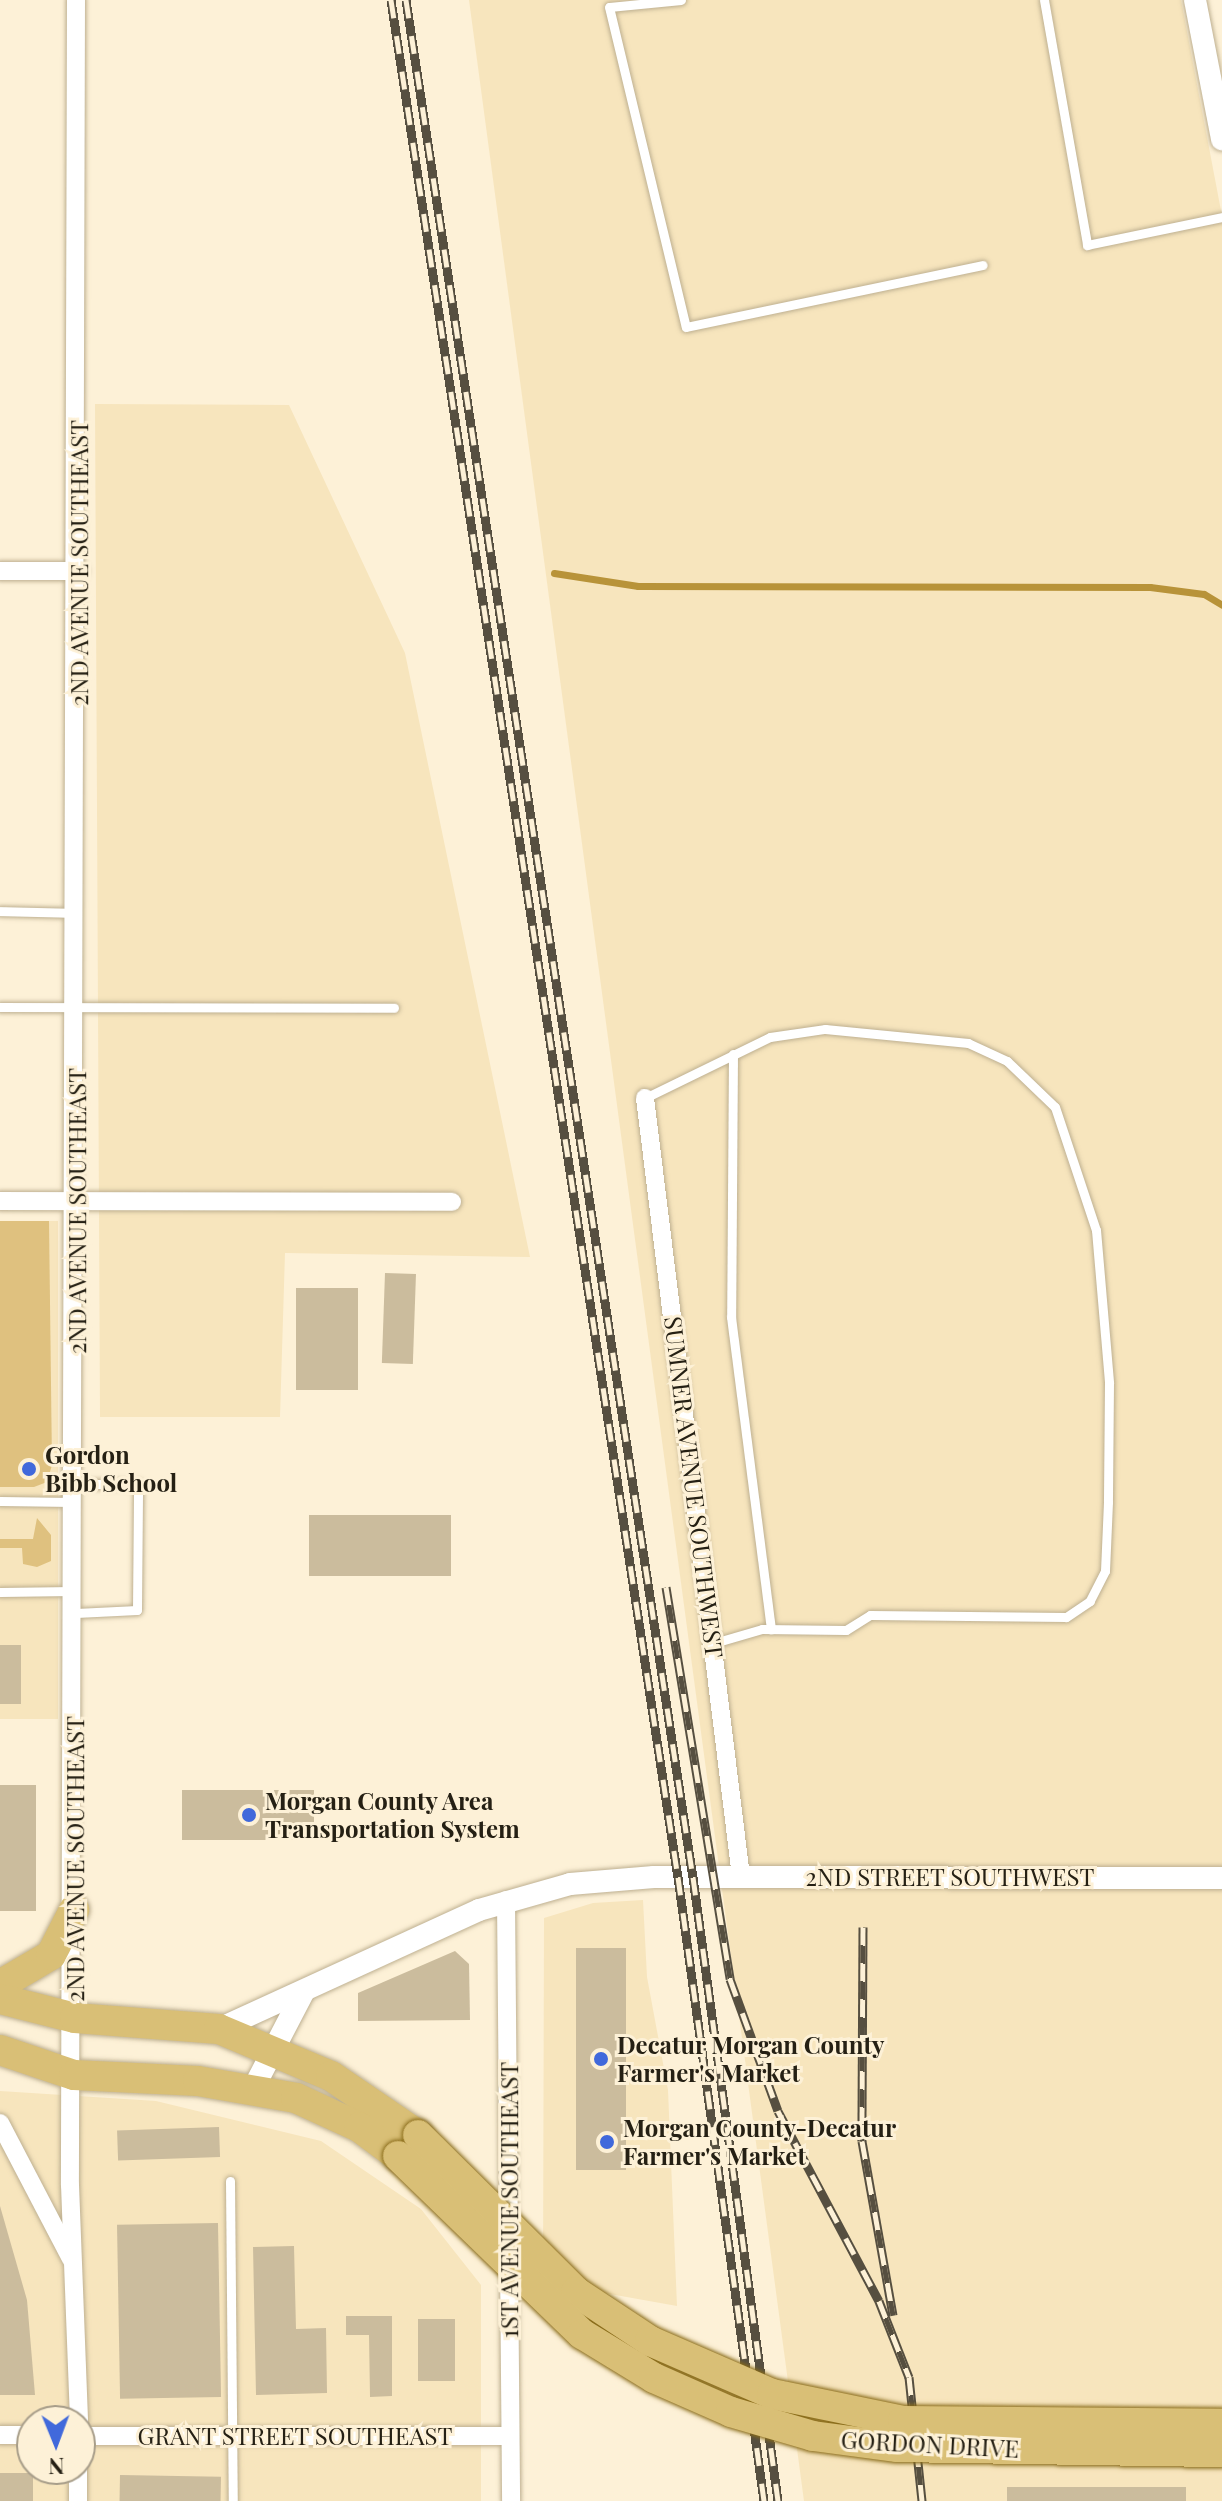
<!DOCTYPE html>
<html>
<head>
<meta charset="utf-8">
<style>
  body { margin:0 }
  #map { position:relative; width:1222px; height:2501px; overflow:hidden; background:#fdf1d7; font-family:"Playfair Display",serif }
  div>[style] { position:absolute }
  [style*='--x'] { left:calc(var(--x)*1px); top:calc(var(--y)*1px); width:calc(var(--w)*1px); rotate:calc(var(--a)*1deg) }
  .built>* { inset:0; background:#f7e5bd; transform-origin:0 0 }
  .green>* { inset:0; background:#dfc17f }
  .stream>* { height:7px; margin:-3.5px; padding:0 3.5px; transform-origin:3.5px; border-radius:3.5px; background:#b89339 }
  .building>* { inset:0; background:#cbbc9d; transform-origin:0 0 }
  .roads { filter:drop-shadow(0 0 2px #beb091) drop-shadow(0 0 2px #beb091) }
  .service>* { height:9px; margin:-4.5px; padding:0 4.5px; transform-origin:4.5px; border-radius:4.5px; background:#fff }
  .minor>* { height:18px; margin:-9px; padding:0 9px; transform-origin:9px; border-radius:9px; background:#fff }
  .tertiary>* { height:22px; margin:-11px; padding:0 11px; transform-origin:11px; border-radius:11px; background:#fff }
  .primary>* { height:30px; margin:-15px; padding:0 15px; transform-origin:15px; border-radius:15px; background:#d9bf76 }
  .rail>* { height:9px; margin-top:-4.5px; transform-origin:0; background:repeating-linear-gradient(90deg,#fdf1d7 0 18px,#564f40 0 36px); box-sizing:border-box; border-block:2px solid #564f40 }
  .bridges { filter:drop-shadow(0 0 2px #896b19) drop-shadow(0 0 2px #896b19) }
  .primary-bridge>* { height:30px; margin:-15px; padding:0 15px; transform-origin:15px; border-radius:15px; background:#d9bf76 }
  .dots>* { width:22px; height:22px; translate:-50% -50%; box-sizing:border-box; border:4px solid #fdf1d7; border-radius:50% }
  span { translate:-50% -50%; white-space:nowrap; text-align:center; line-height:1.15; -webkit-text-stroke:6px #fdf1d7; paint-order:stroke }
  .street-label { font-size:24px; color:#252014 }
  .poi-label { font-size:24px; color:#252014; font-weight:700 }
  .left { translate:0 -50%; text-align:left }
  .north { position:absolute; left:16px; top:2405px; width:80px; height:80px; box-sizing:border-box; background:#fdf1d7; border:2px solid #a79d89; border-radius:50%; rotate:179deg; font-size:22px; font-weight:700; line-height:32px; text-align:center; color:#252014 }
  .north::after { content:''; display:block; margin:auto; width:28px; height:36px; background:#4169db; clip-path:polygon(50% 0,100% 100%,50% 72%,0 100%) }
</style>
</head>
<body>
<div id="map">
  <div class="built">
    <i style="clip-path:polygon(469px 0,1181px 0,1222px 216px,1222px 2501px,804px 2501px)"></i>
    <i style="clip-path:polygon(95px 404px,289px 405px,405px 653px,530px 1257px,285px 1253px,280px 1417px,100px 1417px)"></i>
    <i style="left:0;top:1221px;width:58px;height:498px"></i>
    <i style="clip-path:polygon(643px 1900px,647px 1977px,668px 2090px,677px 2306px,543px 2282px,544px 1918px,593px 1903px)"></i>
    <i style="clip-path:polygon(evenodd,0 2091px,156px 2101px,321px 2141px,421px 2209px,481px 2285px,481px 2501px,0 2501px,0 2091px,32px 2421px,80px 2421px,80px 2469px,32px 2469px,32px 2421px)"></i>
  </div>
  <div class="green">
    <i style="clip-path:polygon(0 1221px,49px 1221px,52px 1465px,47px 1482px,34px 1487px,0 1487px)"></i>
    <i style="clip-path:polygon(37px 1518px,51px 1535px,51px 1561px,37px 1567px,23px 1564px,22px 1548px,0 1548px,0 1539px,33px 1539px)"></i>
  </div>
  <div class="stream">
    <i style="--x:554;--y:573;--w:85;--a:8.8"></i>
    <i style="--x:638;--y:586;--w:512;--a:0.11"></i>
    <i style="--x:1150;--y:587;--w:54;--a:7.4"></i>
    <i style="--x:1204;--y:594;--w:21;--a:31"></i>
  </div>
  <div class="building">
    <i style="left:385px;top:1273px;width:31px;height:90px;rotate:2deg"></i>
    <i style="left:296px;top:1288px;width:62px;height:102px"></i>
    <i style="left:309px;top:1515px;width:142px;height:61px"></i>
    <i style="left:0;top:1645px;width:21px;height:59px"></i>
    <i style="left:0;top:1785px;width:36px;height:126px"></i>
    <i style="left:182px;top:1790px;width:132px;height:50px"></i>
    <i style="left:626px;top:1948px;width:222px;height:50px;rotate:90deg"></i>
    <i style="clip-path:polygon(455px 1951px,469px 1964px,470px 2020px,358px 2021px,358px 1993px)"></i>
    <i style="left:219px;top:2127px;width:30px;height:102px;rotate:88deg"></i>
    <i style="clip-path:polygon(0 2206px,27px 2300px,35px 2395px,0 2395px)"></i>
    <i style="left:218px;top:2223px;width:174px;height:101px;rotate:89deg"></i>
    <i style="clip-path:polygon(294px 2246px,296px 2329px,326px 2328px,327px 2393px,256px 2395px,253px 2247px)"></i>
    <i style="clip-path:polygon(346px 2316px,392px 2316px,392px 2396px,370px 2397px,369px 2335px,346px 2335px)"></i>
    <i style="left:418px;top:2319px;width:37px;height:62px"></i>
    <i style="left:33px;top:2473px;width:28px;height:33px;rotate:90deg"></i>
    <i style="left:120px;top:2475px;width:101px;height:26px;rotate:1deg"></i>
    <i style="left:1007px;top:2487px;width:179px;height:14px"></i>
  </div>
  <div class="roads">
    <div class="service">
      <i style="--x:681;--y:0;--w:72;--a:174.4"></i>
      <i style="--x:609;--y:7;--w:329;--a:76.5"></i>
      <i style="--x:686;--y:327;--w:303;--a:-11.8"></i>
      <i style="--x:1044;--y:0;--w:249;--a:80"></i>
      <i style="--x:1087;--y:245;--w:138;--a:-11.7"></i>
      <i style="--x:0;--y:911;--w:74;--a:1.5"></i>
      <i style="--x:0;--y:1007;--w:394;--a:0.1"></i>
      <i style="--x:733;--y:1054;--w:263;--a:90.4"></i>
      <i style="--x:731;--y:1317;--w:315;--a:82.7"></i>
      <i style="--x:645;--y:1098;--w:139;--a:-26"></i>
      <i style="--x:770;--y:1037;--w:56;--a:-8.3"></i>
      <i style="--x:825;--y:1029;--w:144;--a:5.6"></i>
      <i style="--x:968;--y:1043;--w:43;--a:24.8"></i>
      <i style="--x:1007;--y:1061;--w:66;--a:43.8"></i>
      <i style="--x:1055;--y:1107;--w:130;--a:71.6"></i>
      <i style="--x:1096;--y:1230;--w:154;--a:85.1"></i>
      <i style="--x:1109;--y:1383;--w:119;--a:90.5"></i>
      <i style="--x:1108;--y:1502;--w:69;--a:92.5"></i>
      <i style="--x:1105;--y:1571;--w:34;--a:117"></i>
      <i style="--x:1090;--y:1601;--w:29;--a:146"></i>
      <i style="--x:1066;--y:1617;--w:196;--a:-179.4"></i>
      <i style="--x:870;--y:1615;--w:28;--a:148"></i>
      <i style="--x:846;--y:1630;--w:84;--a:-179.3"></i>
      <i style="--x:762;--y:1629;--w:50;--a:163.7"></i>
      <i style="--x:0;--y:1501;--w:72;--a:0.8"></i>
      <i style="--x:0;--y:1592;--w:73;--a:-0.8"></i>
      <i style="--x:76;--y:1613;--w:61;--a:-2.8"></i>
      <i style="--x:137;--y:1610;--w:126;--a:-89.5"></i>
      <i style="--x:138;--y:1484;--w:62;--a:180"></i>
      <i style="--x:230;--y:2181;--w:320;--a:89.5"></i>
    </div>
    <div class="minor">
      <i style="--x:76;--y:0;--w:2185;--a:90.16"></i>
      <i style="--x:70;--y:2185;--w:236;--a:87.8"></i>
      <i style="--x:0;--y:571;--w:79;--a:0"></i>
      <i style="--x:645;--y:1098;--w:785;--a:82.97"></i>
      <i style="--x:0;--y:1201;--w:452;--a:0.1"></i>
      <i style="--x:506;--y:1900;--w:326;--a:89.5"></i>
      <i style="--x:0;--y:2123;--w:153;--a:62.4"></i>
      <i style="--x:509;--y:2260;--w:241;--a:89.5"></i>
      <i style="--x:0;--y:2435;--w:32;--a:0"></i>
      <i style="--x:80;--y:2436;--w:430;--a:0"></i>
      <i style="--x:78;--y:2501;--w:32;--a:-90"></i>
    </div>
    <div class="tertiary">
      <i style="--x:1195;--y:0;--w:142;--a:79"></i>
      <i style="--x:219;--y:2029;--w:286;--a:-24.6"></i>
      <i style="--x:479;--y:1910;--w:95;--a:-15.9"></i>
      <i style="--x:570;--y:1884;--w:84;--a:-4.8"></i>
      <i style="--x:654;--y:1877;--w:568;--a:0.1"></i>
      <i style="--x:253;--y:2089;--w:110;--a:-62.5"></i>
    </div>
    <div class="primary">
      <i style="--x:0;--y:1985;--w:59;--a:-30.5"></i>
      <i style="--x:51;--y:1955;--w:51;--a:-62.9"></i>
      <i style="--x:0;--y:1999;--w:77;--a:14.2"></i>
      <i style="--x:75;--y:2018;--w:144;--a:4.4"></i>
      <i style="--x:219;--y:2029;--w:121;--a:22.8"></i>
      <i style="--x:331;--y:2076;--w:105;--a:34.1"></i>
      <i style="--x:0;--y:2050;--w:78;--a:18.7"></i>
      <i style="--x:74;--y:2075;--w:124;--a:2.8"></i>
      <i style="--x:198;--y:2081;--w:99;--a:9.8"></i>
      <i style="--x:296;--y:2098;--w:69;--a:24.7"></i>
      <i style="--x:359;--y:2127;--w:49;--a:36.6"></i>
    </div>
  </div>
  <div class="rail">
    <i style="--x:391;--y:0;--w:1899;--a:81.31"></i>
    <i style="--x:678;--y:1877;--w:630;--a:82.15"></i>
    <i style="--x:406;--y:0;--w:1899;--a:81.31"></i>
    <i style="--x:693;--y:1877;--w:630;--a:82.24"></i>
    <i style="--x:666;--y:1587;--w:397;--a:80.7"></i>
    <i style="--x:730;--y:1979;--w:140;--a:70"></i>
    <i style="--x:778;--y:2111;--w:215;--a:62"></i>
    <i style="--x:879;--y:2301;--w:82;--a:68.5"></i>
    <i style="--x:909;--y:2377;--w:125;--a:84"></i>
    <i style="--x:863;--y:1927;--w:214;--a:90.3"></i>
    <i style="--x:862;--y:2141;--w:177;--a:79.9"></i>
  </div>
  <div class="bridges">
    <div class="primary-bridge">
      <i style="--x:418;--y:2135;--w:223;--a:44.8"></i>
      <i style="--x:576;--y:2292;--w:89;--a:33.5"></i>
      <i style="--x:650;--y:2341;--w:133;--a:23.5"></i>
      <i style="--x:772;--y:2394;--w:134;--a:11.6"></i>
      <i style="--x:903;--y:2421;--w:319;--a:0.5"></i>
      <i style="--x:398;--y:2156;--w:256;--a:44.1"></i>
      <i style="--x:582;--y:2334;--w:84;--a:31.4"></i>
      <i style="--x:654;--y:2378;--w:84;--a:23.8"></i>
      <i style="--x:731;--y:2412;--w:85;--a:16.3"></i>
      <i style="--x:813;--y:2436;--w:85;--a:7.5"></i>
      <i style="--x:897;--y:2447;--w:325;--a:0.9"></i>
    </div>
  </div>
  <div class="dots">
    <i style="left:29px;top:1469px;background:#4169db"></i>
    <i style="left:249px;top:1815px;background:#4169db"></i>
    <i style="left:601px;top:2059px;background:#4169db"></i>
    <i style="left:607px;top:2142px;background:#4169db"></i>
  </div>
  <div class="street-label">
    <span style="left:79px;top:563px;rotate:-90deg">2ND AVENUE SOUTHEAST</span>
    <span style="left:77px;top:1211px;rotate:-90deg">2ND AVENUE SOUTHEAST</span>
    <span style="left:694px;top:1487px;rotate:83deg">SUMNER AVENUE SOUTHWEST</span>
    <span style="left:75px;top:1859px;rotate:-90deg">2ND AVENUE SOUTHEAST</span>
    <span style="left:950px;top:1877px">2ND STREET SOUTHWEST</span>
    <span style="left:509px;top:2200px;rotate:-90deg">1ST AVENUE SOUTHEAST</span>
    <span style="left:295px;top:2436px">GRANT STREET SOUTHEAST</span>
    <span style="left:930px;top:2444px;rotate:3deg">GORDON DRIVE</span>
  </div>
  <div class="poi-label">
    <span class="left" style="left:45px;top:1469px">Gordon<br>Bibb School</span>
    <span class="left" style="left:265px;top:1815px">Morgan County Area<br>Transportation System</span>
    <span class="left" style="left:617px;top:2059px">Decatur Morgan County<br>Farmer's Market</span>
    <span class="left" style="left:623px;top:2142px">Morgan County-Decatur<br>Farmer's Market</span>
  </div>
  <div class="north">N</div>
</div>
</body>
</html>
